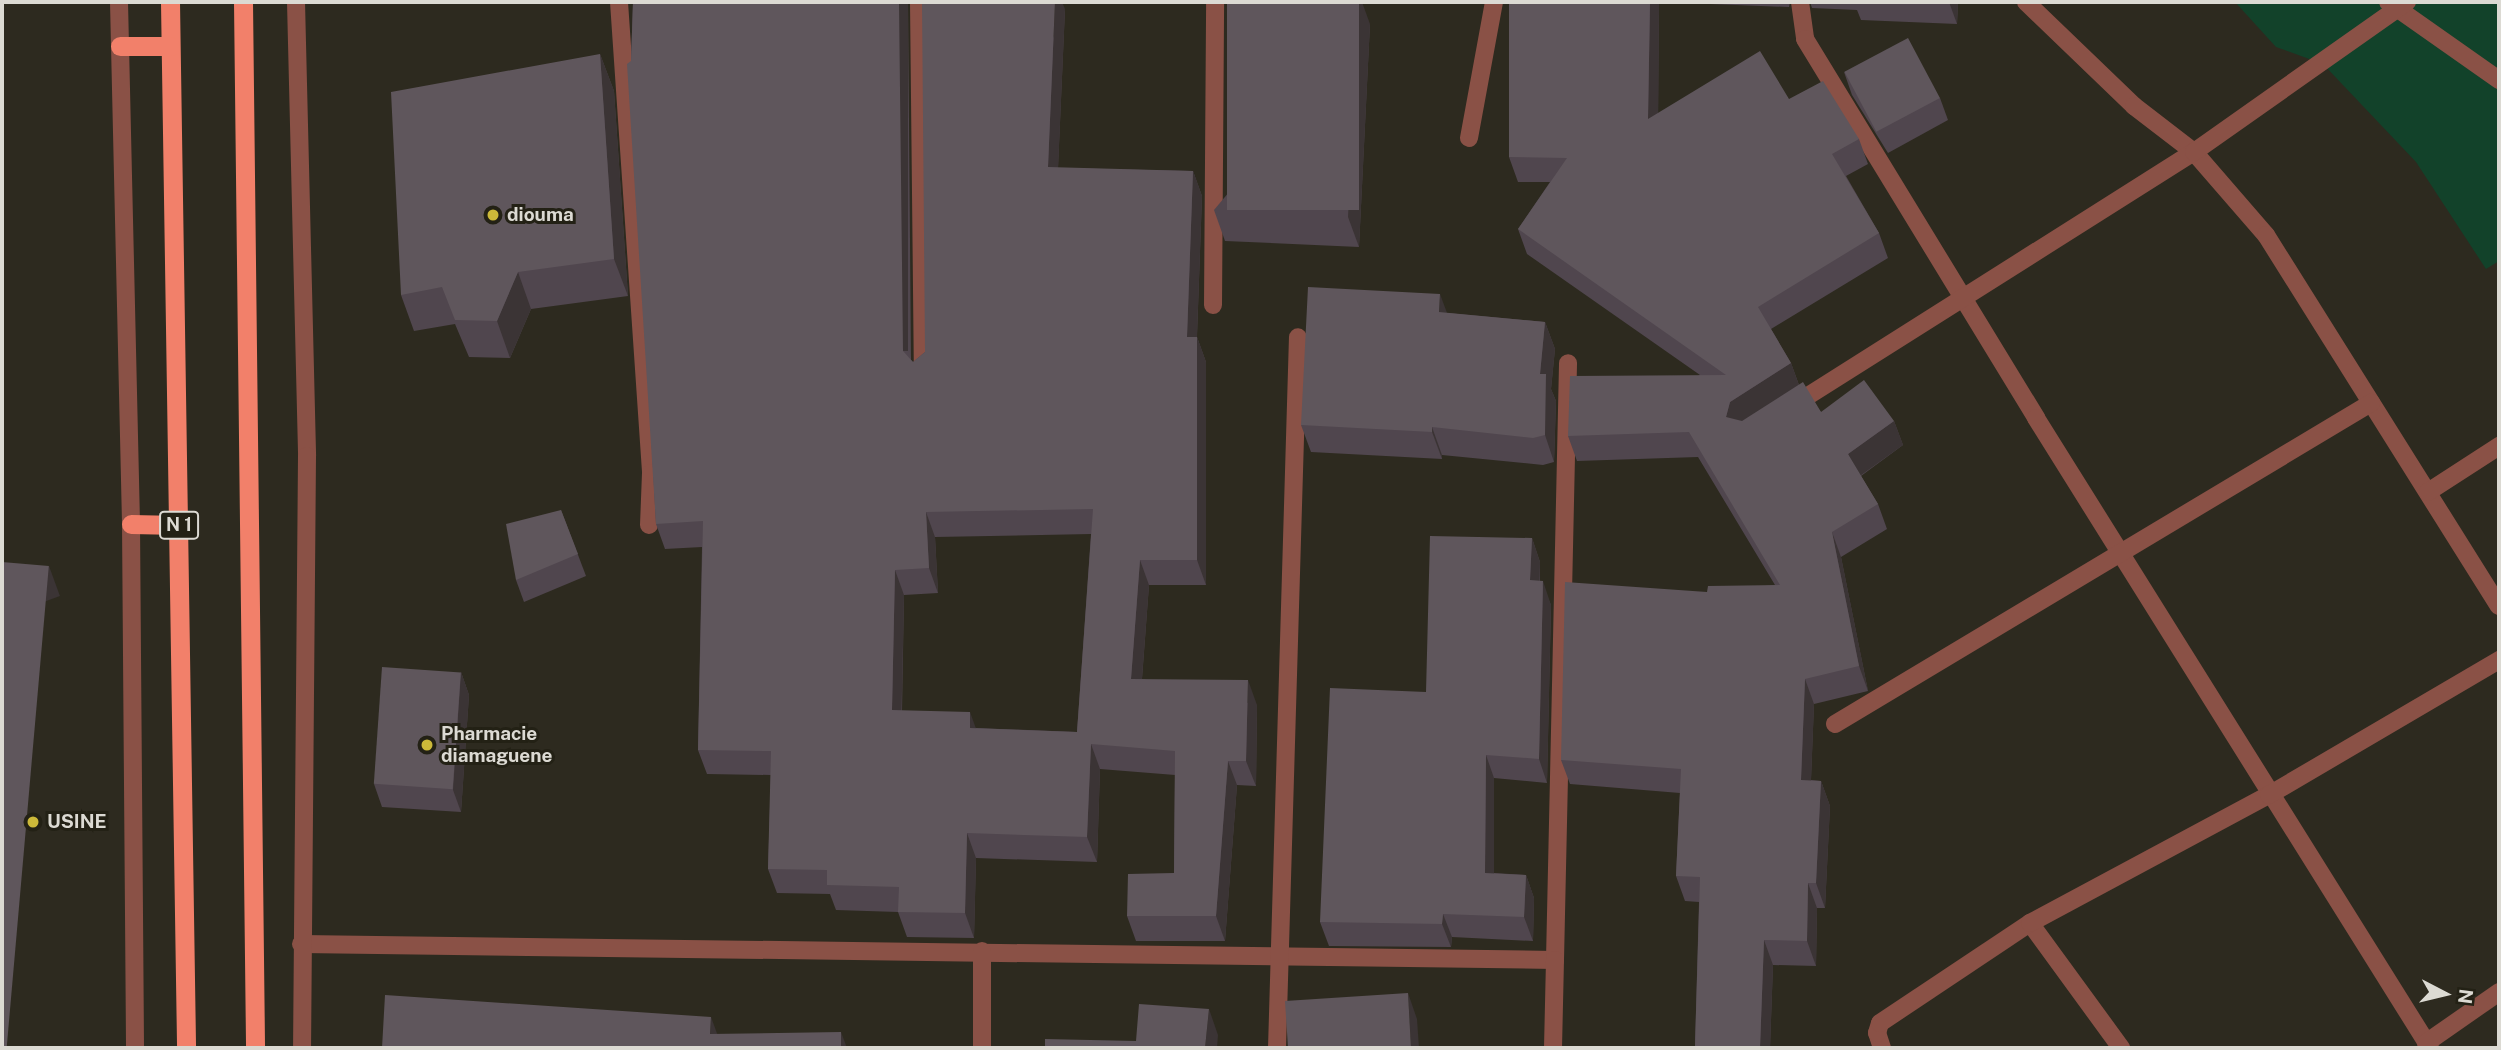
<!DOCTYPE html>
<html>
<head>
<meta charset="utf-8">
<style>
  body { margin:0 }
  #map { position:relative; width:2501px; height:1050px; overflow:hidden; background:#2d2a1f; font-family:"Public Sans",sans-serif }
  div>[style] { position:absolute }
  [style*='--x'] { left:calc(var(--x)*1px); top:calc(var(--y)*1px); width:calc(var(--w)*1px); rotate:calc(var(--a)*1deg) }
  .green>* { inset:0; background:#12422a }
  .minor>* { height:18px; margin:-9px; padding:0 9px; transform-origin:9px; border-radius:9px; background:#8a5146 }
  .tertiary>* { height:18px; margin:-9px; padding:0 9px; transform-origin:9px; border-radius:9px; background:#8a5146 }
  .trunk>* { height:19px; margin:-9.5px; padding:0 9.5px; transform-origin:9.5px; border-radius:9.5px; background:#f2806a }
  .wall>* { inset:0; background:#50464e }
  .shaded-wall>* { inset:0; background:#3b3435; transform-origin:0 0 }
  .building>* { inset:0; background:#5f565c; transform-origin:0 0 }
  .dots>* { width:19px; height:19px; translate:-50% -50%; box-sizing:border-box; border:4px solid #232115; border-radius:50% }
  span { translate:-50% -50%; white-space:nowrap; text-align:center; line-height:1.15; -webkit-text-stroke:6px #232115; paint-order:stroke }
  .shield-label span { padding:2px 5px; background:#232115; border:2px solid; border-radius:5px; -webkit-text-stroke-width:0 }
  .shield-label { font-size:18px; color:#dcdad3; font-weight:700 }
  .poi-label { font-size:19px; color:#dcdad3; font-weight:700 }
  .left { translate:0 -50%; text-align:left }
  .frame { position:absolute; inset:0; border:4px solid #dcdad3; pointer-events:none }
  .north { position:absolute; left:2410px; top:959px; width:70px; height:70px; -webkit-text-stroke:5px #232115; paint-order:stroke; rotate:97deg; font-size:19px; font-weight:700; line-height:28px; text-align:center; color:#dcdad3 }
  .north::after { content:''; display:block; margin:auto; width:24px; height:32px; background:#dcdad3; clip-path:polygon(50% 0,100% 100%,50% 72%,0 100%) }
</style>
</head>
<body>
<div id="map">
  <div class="green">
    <i style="clip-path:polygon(2235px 2px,2499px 2px,2499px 261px,2486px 269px,2416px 162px,2323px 64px,2276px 47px)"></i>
  </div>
  <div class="minor">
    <i style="--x:619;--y:2;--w:472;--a:86.1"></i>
    <i style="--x:651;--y:473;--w:52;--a:92.2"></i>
    <i style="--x:919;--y:2;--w:374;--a:89.4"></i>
    <i style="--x:1800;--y:2;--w:37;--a:82"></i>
    <i style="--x:1805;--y:39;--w:444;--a:58.6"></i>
    <i style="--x:2036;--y:418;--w:743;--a:57.98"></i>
    <i style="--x:2026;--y:2;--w:150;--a:43.9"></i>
    <i style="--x:2134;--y:106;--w:76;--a:37.5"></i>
    <i style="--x:2194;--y:152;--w:110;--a:49.1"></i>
    <i style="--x:2266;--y:235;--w:438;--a:57.9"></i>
    <i style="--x:2388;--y:2;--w:136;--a:35.1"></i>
    <i style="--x:1469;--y:138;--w:138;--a:-79.6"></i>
    <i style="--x:1213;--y:305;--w:303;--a:-89.6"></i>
    <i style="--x:1792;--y:406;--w:476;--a:-32.3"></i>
    <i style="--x:2194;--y:152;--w:261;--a:-35.2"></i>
    <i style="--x:2428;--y:492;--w:85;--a:-32.9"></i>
    <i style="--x:1835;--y:724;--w:625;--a:-30.92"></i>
    <i style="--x:2030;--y:923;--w:155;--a:53.9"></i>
    <i style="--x:301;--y:944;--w:1254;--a:0.73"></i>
    <i style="--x:1555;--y:960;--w:597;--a:-88.75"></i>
    <i style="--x:2426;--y:1043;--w:89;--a:-34.9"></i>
    <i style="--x:982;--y:1048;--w:97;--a:-90"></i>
    <i style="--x:1277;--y:1048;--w:711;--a:-88.31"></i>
    <i style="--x:1553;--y:1048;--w:88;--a:-88.7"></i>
    <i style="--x:1882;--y:1048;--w:16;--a:-108"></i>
    <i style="--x:1877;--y:1033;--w:10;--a:-73"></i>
    <i style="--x:1880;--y:1023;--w:180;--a:-33.7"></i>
    <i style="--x:2030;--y:923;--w:271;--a:-28.2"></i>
    <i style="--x:2269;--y:795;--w:267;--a:-30.4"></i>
  </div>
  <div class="tertiary">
    <i style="--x:119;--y:2;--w:522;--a:88.68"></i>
    <i style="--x:131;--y:524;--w:524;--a:89.56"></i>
    <i style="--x:296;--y:2;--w:454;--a:88.6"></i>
    <i style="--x:307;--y:456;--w:592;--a:90.48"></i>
  </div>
  <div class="trunk">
    <i style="--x:170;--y:2;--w:1046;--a:89.12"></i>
    <i style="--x:243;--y:2;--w:1046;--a:89.34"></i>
    <i style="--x:120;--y:46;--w:50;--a:0"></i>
    <i style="--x:131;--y:524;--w:48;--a:1.2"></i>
  </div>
  <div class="wall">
    <i style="clip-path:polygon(evenodd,633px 2px,908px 2px,911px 360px,913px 362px,925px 352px,1065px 9px,1058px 168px,1193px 171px,1202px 196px,1197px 337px,1206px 362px,1206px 585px,1149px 585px,1142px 679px,1257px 705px,1256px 786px,1237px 785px,1225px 941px,1136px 941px,1127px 916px,1174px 873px,1175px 775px,1100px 769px,1097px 862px,976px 858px,974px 938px,907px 937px,898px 912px,836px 910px,830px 894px,777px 893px,768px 869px,771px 775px,707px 774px,698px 750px,702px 547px,665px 549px,656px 524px,631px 61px,633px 2px,1091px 534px,1077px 732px,976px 728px,902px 711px,904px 595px,938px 593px,935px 537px,1091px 534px)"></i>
    <i style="clip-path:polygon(1509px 2px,1790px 2px,1789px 7px,1659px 2px,1658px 114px,1789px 99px,1859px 139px,1868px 164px,1846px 176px,1879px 233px,1888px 258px,1771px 329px,1791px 363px,1799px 385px,1821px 412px,1894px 421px,1903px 445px,1861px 476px,1878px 504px,1887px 529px,1841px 557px,1868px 691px,1814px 704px,1811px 780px,1821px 781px,1830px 806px,1825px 908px,1817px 908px,1816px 966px,1773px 965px,1770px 1048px,1696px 1048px,1695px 1046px,1699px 902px,1685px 901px,1676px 876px,1680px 793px,1570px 784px,1561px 760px,1707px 592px,1775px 585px,1698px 457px,1577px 461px,1568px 436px,1700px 375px,1527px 254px,1518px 229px,1550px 182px,1518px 182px,1509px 157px)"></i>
    <i style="clip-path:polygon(1810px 2px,1958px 2px,1957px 24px,1861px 20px,1857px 10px,1812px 8px)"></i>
    <i style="clip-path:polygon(1370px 24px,1359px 247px,1225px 241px,1214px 210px)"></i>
    <i style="clip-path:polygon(600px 54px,614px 91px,628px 296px,531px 309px,510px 358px,469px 357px,455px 324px,414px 331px,401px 295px)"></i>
    <i style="clip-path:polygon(1844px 72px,1940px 98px,1948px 120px,1888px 153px,1852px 95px)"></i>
    <i style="clip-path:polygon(1447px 313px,1545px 322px,1555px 349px,1551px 389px,1556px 401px,1554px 462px,1543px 465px,1442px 455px,1442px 459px,1311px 452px,1301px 425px)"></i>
    <i style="clip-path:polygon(561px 510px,586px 576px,524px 602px,516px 580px)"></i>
    <i style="clip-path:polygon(1532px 538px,1540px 562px,1540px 581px,1551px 605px,1547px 783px,1494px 778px,1494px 873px,1526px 875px,1534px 898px,1533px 941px,1452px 937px,1451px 947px,1329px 946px,1320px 922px,1426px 692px)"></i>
    <i style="clip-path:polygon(461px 672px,469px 695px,461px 812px,382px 807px,374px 784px)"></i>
  </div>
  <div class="shaded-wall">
    <i style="left:899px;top:2px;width:9px;height:349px"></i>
    <i style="clip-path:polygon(1055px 2px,1062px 2px,1065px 9px,1057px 192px,1048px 167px)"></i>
    <i style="clip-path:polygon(1359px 2px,1362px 2px,1370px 24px,1359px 247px,1348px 217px)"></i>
    <i style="clip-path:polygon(1650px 2px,1659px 2px,1658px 144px,1648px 119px)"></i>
    <i style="clip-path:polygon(1949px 2px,1958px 2px,1957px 24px)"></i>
    <i style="clip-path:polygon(600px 54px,614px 91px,628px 296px,614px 259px)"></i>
    <i style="clip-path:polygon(1193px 171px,1202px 196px,1196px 362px,1187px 337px)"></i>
    <i style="clip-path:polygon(518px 272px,531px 309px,510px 358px,497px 321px)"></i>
    <i style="clip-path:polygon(1440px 294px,1450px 321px,1439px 312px)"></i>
    <i style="clip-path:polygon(1545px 322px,1555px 349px,1551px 389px,1556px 401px,1554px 462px,1545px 435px,1540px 374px)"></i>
    <i style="clip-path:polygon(1197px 337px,1206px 362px,1206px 585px,1197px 560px)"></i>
    <i style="clip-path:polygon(1791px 363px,1800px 388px,1739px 426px,1726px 417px,1730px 402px)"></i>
    <i style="clip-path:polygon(1894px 421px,1903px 445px,1857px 478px,1848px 454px)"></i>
    <i style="clip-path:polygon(1432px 427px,1442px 455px,1442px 459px,1432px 432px)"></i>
    <i style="clip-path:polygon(926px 512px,935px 537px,938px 593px,929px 568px)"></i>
    <i style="clip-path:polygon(1832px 532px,1841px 557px,1868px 691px,1859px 666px)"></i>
    <i style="clip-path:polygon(1532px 538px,1540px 562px,1539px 604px,1530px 580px)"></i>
    <i style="clip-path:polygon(1140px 560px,1149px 585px,1140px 704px,1131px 679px)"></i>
    <i style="left:49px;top:566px;width:32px;height:482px;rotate:70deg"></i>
    <i style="clip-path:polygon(895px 570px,904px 595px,901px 735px,892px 710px)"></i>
    <i style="clip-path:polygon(1543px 581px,1551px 605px,1547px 783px,1539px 759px)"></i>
    <i style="clip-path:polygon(461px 672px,469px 695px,461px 812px,453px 790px)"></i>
    <i style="clip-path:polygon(1805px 679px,1814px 704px,1810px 805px,1801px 780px)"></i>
    <i style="clip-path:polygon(1248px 680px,1257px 705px,1256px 786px,1246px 761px)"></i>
    <i style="clip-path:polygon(970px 712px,979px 737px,970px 728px)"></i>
    <i style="clip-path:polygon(1091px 744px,1100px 769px,1097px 862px,1087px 837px)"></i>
    <i style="clip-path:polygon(1486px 755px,1494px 778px,1494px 897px,1485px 873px)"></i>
    <i style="clip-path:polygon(1228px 761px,1237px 785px,1225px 941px,1216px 916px)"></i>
    <i style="clip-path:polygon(1821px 781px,1830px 806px,1825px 908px,1816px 883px)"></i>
    <i style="clip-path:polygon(967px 833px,976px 858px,974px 938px,965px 913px)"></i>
    <i style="clip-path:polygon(1526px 875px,1534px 898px,1533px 941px,1524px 917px)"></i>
    <i style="clip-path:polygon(1808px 883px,1817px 908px,1816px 966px,1807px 941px)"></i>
    <i style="clip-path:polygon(1443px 914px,1452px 937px,1451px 947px,1442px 924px)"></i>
    <i style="clip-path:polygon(1764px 940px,1773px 965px,1770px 1048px,1760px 1048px)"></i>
    <i style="clip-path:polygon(1408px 993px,1417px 1019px,1419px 1048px,1411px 1048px)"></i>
    <i style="clip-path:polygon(1209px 1009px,1218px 1035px,1217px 1048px,1205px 1048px)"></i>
    <i style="clip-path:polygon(711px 1017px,722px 1047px,710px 1034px)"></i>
    <i style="clip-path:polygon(841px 1032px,847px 1048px,841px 1048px)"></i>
  </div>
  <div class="building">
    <i style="clip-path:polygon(evenodd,633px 2px,899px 2px,903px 351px,913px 362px,925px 352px,922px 2px,1055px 2px,1048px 167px,1193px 171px,1187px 337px,1197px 337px,1197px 560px,1140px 560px,1131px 679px,1248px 680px,1246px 761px,1228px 761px,1216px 916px,1127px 916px,1128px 874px,1174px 873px,1175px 751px,1091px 744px,1087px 837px,967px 833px,965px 913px,898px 912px,899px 887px,827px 885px,827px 870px,768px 869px,771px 751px,698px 750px,703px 521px,656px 524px,627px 64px,631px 61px,633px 2px,1093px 509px,1077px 732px,970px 728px,970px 712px,892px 710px,895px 570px,929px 568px,926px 512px,1093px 509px)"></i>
    <i style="left:1227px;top:2px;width:132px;height:208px"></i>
    <i style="clip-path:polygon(1509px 2px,1650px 2px,1648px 119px,1760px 51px,1789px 99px,1823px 81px,1859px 139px,1832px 154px,1879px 233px,1758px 307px,1791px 363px,1730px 402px,1726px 417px,1742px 421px,1803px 382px,1821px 412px,1864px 380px,1894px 421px,1848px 454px,1878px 504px,1832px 532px,1859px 666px,1805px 679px,1801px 780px,1821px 781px,1816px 883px,1808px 883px,1807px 941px,1764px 940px,1760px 1048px,1707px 1048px,1708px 1047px,1695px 1046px,1700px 877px,1676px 876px,1681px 769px,1561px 760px,1565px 582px,1707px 592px,1708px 586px,1780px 585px,1689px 432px,1568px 436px,1570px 376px,1726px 375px,1518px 229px,1567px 158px,1509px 157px)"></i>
    <i style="left:1908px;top:38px;width:68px;height:72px;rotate:62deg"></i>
    <i style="clip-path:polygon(600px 54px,614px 259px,518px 272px,497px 321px,455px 320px,442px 287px,401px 295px,391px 92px)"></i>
    <i style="clip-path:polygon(1308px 287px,1440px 294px,1439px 312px,1545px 322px,1540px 374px,1546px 374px,1545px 435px,1533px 438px,1432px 427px,1432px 432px,1301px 425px)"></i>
    <i style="clip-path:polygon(561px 510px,578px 554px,516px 580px,506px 524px)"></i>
    <i style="clip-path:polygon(1430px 536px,1532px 538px,1530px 580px,1543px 581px,1539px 759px,1486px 755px,1485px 873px,1526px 875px,1524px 917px,1443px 914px,1442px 924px,1320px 922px,1330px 688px,1426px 692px)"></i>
    <i style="left:2px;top:562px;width:47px;height:486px;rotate:5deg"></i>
    <i style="left:382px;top:667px;width:79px;height:117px;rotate:4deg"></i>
    <i style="clip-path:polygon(1408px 993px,1411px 1048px,1288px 1048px,1285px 1001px)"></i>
    <i style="clip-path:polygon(385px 995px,711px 1017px,710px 1034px,841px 1032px,841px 1048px,382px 1048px)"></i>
    <i style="clip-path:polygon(1139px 1004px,1209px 1009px,1205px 1048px,1045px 1048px,1045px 1039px,1136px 1041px)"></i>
  </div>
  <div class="dots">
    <i style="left:493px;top:215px;background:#ccb939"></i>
    <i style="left:427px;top:745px;background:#ccb939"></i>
    <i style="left:33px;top:822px;background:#ccb939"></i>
  </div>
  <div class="shield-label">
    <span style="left:179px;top:525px">N 1</span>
  </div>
  <div class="poi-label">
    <span class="left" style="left:507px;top:215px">diouma</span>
    <span class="left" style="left:441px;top:745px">Pharmacie<br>diamaguene</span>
    <span class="left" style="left:47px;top:822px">USINE</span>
  </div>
  <div class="frame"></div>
  <div class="north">N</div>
</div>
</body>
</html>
